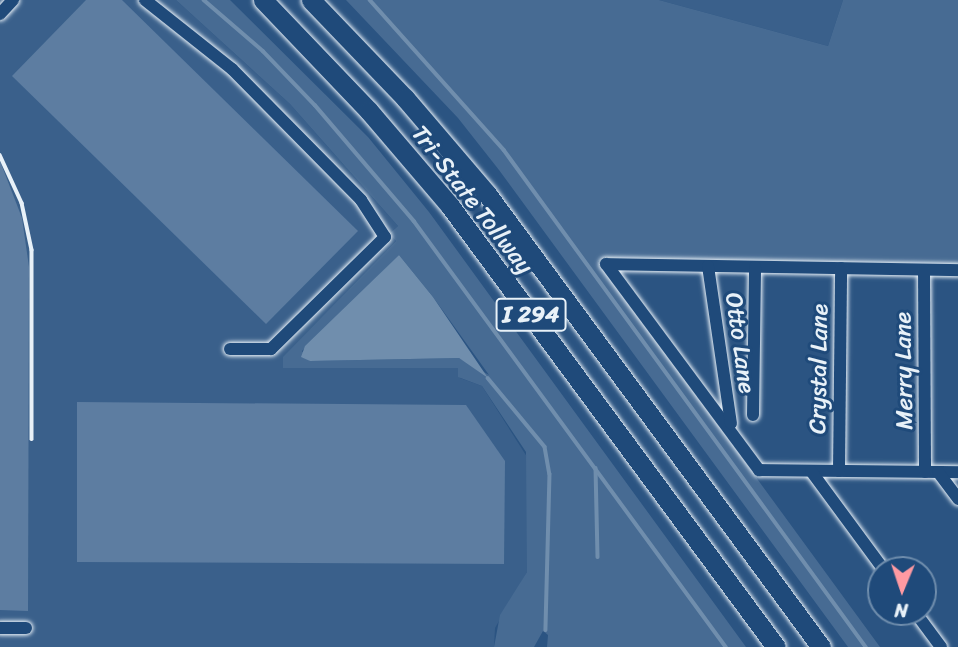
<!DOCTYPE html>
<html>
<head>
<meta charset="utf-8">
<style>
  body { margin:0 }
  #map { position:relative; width:958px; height:647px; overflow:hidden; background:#2b5482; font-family:Sriracha,sans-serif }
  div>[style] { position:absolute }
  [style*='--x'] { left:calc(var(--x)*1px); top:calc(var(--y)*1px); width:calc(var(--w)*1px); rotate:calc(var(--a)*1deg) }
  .built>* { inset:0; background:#3a608b }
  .green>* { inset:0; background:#476b93 }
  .water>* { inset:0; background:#708ead }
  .stream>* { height:3.5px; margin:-1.75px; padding:0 1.75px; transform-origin:1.75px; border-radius:1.75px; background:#708ead }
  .building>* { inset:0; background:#5d7da1 }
  .roads { filter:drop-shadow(0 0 2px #e8f1f8) drop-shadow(0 0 2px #e8f1f8) }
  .minor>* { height:12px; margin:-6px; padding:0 6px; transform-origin:6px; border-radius:6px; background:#1f4a7a }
  .highway>* { height:19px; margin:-9.5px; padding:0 9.5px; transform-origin:9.5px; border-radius:9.5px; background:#1f4a7a }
  .rail>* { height:3.5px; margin:-1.75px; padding:0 1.75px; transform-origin:1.75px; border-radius:1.75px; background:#e8f1f8 }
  span { translate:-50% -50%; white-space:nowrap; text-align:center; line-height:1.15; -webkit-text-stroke:6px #1f4a7a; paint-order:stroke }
  .shield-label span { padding:2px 5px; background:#1f4a7a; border:2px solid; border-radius:5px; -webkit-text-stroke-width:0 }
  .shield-label { font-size:23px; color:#e8f1f8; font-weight:700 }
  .street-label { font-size:24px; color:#e8f1f8 }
  .north { position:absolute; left:867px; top:556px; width:70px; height:70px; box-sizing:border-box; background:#1f4a7a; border:2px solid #6f8dac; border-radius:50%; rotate:182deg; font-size:19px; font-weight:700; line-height:28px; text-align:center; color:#e8f1f8 }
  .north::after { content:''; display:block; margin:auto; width:24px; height:32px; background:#ff9aa2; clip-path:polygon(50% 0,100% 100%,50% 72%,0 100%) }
</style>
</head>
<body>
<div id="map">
  <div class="built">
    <i style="clip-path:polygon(0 0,176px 0,290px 104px,398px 226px,389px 234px,396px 241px,284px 357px,283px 367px,458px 368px,460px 378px,482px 386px,529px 460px,527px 572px,495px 628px,494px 647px,0 647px)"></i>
    <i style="clip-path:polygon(659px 0,843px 0,828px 46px)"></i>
  </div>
  <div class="green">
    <i style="clip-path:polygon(evenodd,176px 0,230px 0,368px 137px,429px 212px,746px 647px,547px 647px,548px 635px,543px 631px,534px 647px,494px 647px,500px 615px,527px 572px,526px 452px,482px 386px,458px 377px,458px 368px,283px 368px,283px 357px,396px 241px,389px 234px,398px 226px,290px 104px,176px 0,399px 255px,433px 297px,489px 375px,459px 358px,310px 361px,302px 351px,399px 255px)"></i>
    <i style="clip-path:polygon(346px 0,659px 0,828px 46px,843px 0,958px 0,958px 266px,598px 261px,880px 647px,848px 647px,499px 170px,458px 118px)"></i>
  </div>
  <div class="water">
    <i style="clip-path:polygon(399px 255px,433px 297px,488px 378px,459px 358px,310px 361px,301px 357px,305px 346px)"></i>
  </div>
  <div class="stream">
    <i style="--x:204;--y:0;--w:78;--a:40.8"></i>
    <i style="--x:263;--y:51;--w:75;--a:46.1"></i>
    <i style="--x:315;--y:105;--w:153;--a:49.5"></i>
    <i style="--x:414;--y:221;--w:528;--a:53.78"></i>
    <i style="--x:370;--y:0;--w:201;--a:48.2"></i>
    <i style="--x:504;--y:150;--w:615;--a:53.93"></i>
    <i style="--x:488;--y:378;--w:89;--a:50.4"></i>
    <i style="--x:545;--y:447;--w:27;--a:80"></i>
    <i style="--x:550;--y:474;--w:156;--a:91.5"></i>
    <i style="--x:596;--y:468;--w:89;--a:88.7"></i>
  </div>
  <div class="building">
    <i style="clip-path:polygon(86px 0,122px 0,358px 231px,266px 324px,12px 76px)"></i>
    <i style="clip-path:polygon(0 161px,22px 218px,29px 267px,28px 611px,0 610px)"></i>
    <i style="clip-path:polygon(77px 402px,466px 405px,505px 461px,504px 564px,77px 562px)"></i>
  </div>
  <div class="roads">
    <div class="minor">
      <i style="--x:145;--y:0;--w:111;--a:38.4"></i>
      <i style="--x:232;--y:69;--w:184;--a:45.4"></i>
      <i style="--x:361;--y:200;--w:44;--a:57"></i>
      <i style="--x:385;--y:237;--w:160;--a:135.5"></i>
      <i style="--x:271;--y:349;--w:41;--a:180"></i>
      <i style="--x:0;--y:14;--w:19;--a:-47"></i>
      <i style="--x:606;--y:264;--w:257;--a:53.4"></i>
      <i style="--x:759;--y:470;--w:199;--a:0.6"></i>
      <i style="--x:606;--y:264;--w:352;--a:1"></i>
      <i style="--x:708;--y:266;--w:159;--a:81.7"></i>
      <i style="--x:924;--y:270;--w:202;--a:89.7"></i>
      <i style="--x:753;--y:415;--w:148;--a:-89.2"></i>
      <i style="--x:811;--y:471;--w:123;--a:53.6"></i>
      <i style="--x:839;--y:471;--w:203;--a:-89.4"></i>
      <i style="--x:938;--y:472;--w:34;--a:53"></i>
      <i style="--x:915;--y:612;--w:44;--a:53.4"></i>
      <i style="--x:0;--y:628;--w:26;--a:0"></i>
    </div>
    <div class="highway">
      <i style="--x:263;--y:0;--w:153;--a:46.3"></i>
      <i style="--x:369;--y:111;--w:125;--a:49.5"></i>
      <i style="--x:450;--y:206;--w:548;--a:53.53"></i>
      <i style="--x:311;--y:0;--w:136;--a:46.2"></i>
      <i style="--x:405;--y:98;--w:126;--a:49.5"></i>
      <i style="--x:487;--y:194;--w:563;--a:53.6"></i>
    </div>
  </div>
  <div class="rail">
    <i style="--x:0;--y:155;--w:53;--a:65.4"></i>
    <i style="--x:22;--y:203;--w:48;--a:78"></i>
    <i style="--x:32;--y:250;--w:189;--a:90"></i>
  </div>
  <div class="shield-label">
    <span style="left:531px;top:315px">I 294</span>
  </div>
  <div class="street-label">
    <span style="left:472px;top:200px;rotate:52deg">Tri-State Tollway</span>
    <span style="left:740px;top:343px;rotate:82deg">Otto Lane</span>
    <span style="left:819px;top:369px;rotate:-89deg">Crystal Lane</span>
    <span style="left:904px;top:371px;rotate:-91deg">Merry Lane</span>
  </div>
  <div class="north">N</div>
</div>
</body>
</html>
